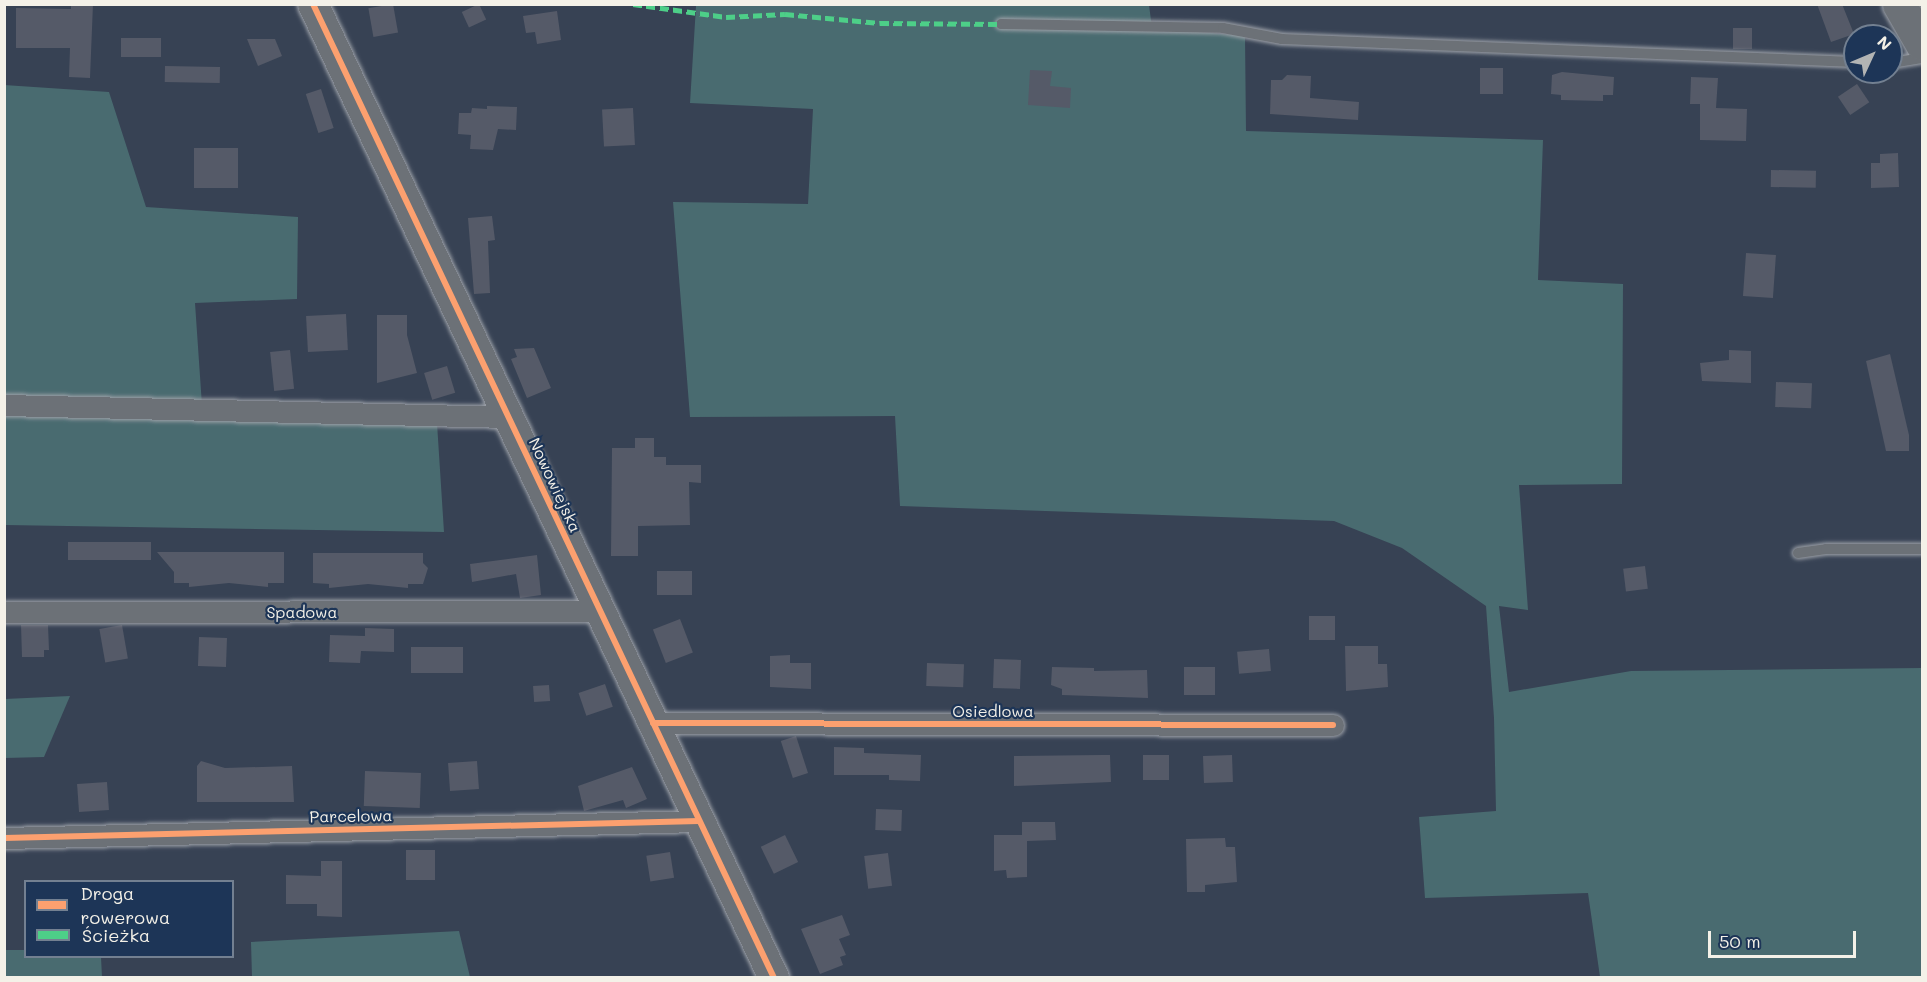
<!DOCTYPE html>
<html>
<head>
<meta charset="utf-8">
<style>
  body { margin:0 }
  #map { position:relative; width:1927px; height:982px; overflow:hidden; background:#374254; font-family:Mali,sans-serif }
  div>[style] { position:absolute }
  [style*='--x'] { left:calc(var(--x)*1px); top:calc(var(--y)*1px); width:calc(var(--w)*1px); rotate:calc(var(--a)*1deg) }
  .green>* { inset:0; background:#496b70 }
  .building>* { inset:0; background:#555a68; transform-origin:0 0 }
  .roads { filter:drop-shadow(0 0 2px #9da1a8) drop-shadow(0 0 2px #9da1a8) }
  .lane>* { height:10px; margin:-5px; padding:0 5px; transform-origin:5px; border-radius:5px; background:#6c7177 }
  .street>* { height:21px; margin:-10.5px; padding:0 10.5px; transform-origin:10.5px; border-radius:10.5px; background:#6c7177 }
  .secondary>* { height:30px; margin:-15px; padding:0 15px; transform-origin:15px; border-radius:15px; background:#6c7177 }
  .primary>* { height:33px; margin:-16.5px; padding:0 16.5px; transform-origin:16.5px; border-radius:16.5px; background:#6c7177 }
  .quiet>* { height:4.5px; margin-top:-2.25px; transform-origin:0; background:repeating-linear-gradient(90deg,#4dcf88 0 9px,transparent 0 13.5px) }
  .cycleway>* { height:6px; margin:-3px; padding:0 3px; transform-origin:3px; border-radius:3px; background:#fca06f }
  span { translate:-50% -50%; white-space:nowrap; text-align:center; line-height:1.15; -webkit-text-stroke:4.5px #1d3557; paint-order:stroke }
  .street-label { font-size:16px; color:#f4f1e8 }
  .frame { position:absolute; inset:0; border:6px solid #f4f1e8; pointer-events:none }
  .legend { position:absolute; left:24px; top:880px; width:210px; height:78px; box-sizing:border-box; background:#1d3557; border:2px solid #738091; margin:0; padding:8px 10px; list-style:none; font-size:18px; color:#f4f1e8 }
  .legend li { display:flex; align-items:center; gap:12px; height:30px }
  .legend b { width:30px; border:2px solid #738091 }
  .north { position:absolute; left:1843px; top:24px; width:60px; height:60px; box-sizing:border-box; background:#1d3557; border:2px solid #738091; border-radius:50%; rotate:46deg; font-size:16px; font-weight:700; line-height:24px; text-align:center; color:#f4f1e8 }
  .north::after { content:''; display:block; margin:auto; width:21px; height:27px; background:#b2b4b4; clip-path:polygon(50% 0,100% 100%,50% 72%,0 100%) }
  .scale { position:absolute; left:1708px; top:931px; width:148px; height:27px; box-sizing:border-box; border:3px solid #f4f1e8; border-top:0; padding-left:8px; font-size:18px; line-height:21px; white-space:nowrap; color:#f4f1e8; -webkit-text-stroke:4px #1d3557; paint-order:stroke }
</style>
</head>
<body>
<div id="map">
  <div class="green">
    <i style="clip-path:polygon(687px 5px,1149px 5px,1152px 28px,1245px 36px,1246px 131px,1543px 140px,1538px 280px,1623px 284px,1622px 484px,1519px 485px,1528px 610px,1499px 606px,1509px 692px,1631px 671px,1922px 668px,1922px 977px,1600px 977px,1588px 893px,1425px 898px,1419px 817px,1496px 811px,1494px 718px,1486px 606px,1402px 548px,1334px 521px,900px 506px,895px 416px,690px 417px,673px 202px,808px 204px,813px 109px,690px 103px,696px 6px)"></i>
    <i style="clip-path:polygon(4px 85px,109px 92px,146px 207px,298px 217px,297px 299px,195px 303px,203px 420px,437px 423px,444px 532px,5px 525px)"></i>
    <i style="clip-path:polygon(70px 696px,44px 757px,5px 758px,5px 699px)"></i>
    <i style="clip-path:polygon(459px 931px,470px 977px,252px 977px,251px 942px)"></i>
    <i style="clip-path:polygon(4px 950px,25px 950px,26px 956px,101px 957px,102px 977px,5px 977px)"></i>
  </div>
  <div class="building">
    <i style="clip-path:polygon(71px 4px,93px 4px,90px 78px,69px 77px,70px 48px,16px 48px,16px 8px,71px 9px)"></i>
    <i style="left:393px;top:4px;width:29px;height:25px;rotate:80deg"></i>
    <i style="left:479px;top:4px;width:17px;height:19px;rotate:65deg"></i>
    <i style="clip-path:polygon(1817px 4px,1842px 4px,1854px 34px,1831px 42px)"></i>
    <i style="clip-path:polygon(557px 11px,561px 40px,537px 44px,535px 32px,526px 33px,523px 16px)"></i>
    <i style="left:1733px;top:28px;width:19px;height:21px"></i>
    <i style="left:121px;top:38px;width:40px;height:19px"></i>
    <i style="clip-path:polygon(247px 39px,275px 39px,282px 56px,258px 66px)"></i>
    <i style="left:165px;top:66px;width:55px;height:16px;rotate:1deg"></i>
    <i style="left:1480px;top:68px;width:23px;height:26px"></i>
    <i style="clip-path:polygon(1030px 70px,1052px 71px,1050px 86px,1071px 88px,1070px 108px,1028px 105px)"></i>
    <i style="clip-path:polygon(1562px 72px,1614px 77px,1613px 95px,1603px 95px,1603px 101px,1561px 100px,1561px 95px,1551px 94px,1552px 75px)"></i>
    <i style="clip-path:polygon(1287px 75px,1311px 76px,1310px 98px,1359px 102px,1358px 120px,1270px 114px,1271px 80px,1282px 80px)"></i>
    <i style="clip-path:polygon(1691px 77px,1718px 78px,1716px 108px,1747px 109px,1746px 141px,1700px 140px,1700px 104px,1690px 104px)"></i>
    <i style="left:1857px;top:84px;width:22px;height:23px;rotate:56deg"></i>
    <i style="left:321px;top:89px;width:41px;height:16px;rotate:72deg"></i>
    <i style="clip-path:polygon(487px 106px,517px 107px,516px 130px,498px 129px,493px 150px,470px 149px,471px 135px,458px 134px,459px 113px,471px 113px,472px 108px,487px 109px)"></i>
    <i style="left:633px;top:108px;width:37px;height:31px;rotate:87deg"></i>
    <i style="left:194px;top:148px;width:44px;height:40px"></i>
    <i style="clip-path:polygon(1898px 153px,1899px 187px,1871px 188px,1871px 163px,1880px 163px,1880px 154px)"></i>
    <i style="left:1771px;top:170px;width:45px;height:17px;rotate:1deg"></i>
    <i style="clip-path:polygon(492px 216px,495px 240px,488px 241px,490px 293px,474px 294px,468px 218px)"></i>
    <i style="left:1746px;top:253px;width:30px;height:43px;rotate:4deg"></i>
    <i style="left:346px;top:314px;width:36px;height:40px;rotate:87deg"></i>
    <i style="clip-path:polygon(377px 315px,407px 315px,407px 335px,417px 373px,377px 383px)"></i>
    <i style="clip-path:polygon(534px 348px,551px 388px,527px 398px,511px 359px,517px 357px,514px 349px)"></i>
    <i style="left:290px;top:350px;width:39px;height:20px;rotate:84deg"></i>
    <i style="clip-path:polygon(1729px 350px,1751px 351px,1751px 383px,1702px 381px,1700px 363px,1729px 360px)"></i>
    <i style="clip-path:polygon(1890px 354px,1909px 435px,1909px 451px,1886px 451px,1866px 361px)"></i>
    <i style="left:447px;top:366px;width:28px;height:24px;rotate:73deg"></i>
    <i style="left:1776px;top:382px;width:36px;height:25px;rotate:2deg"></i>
    <i style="clip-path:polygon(635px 438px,654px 438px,654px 457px,666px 457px,666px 465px,701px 465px,701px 483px,689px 482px,690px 525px,638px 526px,638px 556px,611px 556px,612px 448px,635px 448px)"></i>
    <i style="left:151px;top:542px;width:18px;height:83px;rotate:90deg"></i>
    <i style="clip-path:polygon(157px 552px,284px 552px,284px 583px,268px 583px,268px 587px,229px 583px,189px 587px,189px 583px,174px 583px,174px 572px)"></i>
    <i style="clip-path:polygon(313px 553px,423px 553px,423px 563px,428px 568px,423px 584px,408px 584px,408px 588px,368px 584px,329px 588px,329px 584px,313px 583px)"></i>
    <i style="clip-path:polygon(537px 555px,541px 595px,520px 598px,516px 574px,472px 582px,470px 564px)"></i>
    <i style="left:1645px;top:566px;width:23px;height:22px;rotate:83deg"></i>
    <i style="left:692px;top:571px;width:24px;height:35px;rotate:90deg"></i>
    <i style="left:1309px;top:616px;width:26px;height:24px"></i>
    <i style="left:680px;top:619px;width:36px;height:29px;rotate:69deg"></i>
    <i style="clip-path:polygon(21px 625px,48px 625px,49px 650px,44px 650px,44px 657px,22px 657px)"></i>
    <i style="left:122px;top:625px;width:34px;height:23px;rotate:80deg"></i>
    <i style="clip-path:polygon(365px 628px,394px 629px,394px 652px,361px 651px,360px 663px,329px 662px,330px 635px,365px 636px)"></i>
    <i style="left:199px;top:637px;width:28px;height:29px;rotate:2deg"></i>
    <i style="clip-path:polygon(1345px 646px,1378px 646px,1378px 664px,1387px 664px,1388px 687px,1346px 691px)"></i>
    <i style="left:411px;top:647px;width:52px;height:26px"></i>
    <i style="left:1269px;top:649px;width:22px;height:32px;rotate:85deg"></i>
    <i style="clip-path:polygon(790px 655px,790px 663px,811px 663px,811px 689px,770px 687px,770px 656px)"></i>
    <i style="left:994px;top:659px;width:27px;height:29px;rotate:2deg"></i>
    <i style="left:927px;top:663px;width:37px;height:23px;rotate:2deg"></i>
    <i style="clip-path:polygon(1052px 667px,1094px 668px,1094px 671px,1147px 670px,1148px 698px,1062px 695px,1062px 689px,1051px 685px)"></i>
    <i style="left:1184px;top:667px;width:31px;height:28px"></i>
    <i style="left:605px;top:684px;width:24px;height:28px;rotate:71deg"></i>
    <i style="left:549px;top:685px;width:16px;height:16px;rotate:86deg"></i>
    <i style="left:796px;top:736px;width:39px;height:16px;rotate:72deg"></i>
    <i style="clip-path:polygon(834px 747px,864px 748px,864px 753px,921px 755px,920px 781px,889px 780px,889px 775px,834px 775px)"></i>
    <i style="clip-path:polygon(1101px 755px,1110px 755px,1111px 782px,1014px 786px,1014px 756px)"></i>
    <i style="left:1169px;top:755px;width:25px;height:26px;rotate:90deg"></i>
    <i style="left:1232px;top:755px;width:27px;height:29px;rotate:88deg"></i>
    <i style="clip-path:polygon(201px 761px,225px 768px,292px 766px,294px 802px,197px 802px,197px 766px)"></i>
    <i style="left:477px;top:761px;width:28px;height:29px;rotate:86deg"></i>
    <i style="clip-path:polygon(632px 767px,647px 799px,626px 808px,623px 800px,584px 811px,578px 786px)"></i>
    <i style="left:365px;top:771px;width:56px;height:35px;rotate:2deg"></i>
    <i style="left:107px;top:782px;width:28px;height:30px;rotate:86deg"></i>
    <i style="left:876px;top:809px;width:26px;height:21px;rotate:2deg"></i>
    <i style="clip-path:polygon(1022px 822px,1055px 822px,1056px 840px,1027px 841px,1027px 877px,1007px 878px,1006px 870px,994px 871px,994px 835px,1022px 835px)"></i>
    <i style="left:785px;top:835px;width:30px;height:27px;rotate:64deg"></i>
    <i style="clip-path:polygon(1225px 838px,1226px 847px,1235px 847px,1237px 882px,1205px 885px,1205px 892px,1187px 892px,1186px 839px)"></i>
    <i style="left:406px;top:850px;width:29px;height:30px"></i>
    <i style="left:670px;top:852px;width:26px;height:24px;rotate:81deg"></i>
    <i style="left:888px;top:853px;width:33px;height:24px;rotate:83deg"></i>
    <i style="clip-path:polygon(321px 861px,342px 861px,342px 917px,317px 916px,317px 904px,286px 904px,286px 875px,321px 876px)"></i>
    <i style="clip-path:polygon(842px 915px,850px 935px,839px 939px,846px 955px,840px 957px,843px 965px,820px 974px,801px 929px)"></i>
  </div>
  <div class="roads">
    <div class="lane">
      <i style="--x:1001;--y:24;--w:222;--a:1"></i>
      <i style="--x:1223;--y:28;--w:60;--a:10.6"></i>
      <i style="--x:1282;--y:39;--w:573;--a:2.3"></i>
      <i style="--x:1891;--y:63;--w:31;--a:-9"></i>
      <i style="--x:1798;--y:553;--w:28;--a:-8"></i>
      <i style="--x:1826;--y:549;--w:96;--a:0"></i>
    </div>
    <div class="street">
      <i style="--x:4;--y:405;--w:504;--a:1.36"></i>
      <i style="--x:4;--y:612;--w:596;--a:-0.1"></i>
      <i style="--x:653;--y:723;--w:680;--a:0.17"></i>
      <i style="--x:4;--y:838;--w:695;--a:-1.4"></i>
    </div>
    <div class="secondary">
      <i style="--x:313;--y:4;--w:1078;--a:64.67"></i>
    </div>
    <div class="primary">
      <i style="--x:1899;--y:4;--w:46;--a:60.1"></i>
    </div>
  </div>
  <div class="quiet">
    <i style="--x:633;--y:4;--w:94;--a:8"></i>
    <i style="--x:726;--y:17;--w:59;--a:-2.9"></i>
    <i style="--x:785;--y:14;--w:95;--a:5.4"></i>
    <i style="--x:880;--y:23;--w:121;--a:0.5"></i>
  </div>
  <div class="cycleway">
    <i style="--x:313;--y:4;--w:1078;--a:64.67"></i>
    <i style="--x:653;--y:723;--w:680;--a:0.17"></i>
    <i style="--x:4;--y:838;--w:695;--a:-1.4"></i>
  </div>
  <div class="street-label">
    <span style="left:555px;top:485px;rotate:65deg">Nowowiejska</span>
    <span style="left:302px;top:612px">Spadowa</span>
    <span style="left:993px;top:711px">Osiedlowa</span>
    <span style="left:351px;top:816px;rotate:-1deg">Parcelowa</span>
  </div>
  <div class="frame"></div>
  <ul class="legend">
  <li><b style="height:8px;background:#fca06f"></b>Droga rowerowa</li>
  <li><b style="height:8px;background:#4dcf88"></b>Ścieżka</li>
  </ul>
  <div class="north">N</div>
  <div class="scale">50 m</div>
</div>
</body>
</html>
